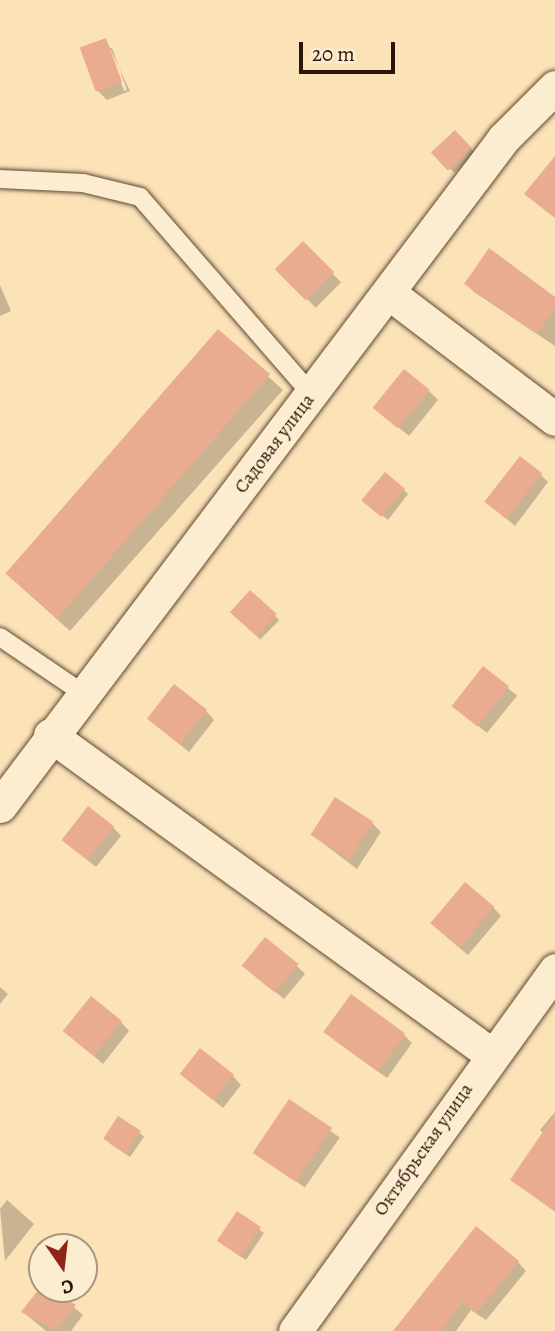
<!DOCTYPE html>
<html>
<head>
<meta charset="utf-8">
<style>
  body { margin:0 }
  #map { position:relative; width:555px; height:1331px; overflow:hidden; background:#fbe2b7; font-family:Alegreya,serif }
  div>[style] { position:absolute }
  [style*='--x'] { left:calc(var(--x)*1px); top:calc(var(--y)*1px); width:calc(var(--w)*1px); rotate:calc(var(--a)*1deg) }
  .shadow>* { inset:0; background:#0003; transform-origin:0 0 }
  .building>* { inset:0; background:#e9ac90; transform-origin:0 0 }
  .roads { filter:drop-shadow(0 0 2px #5f4834) drop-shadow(0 0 2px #5f4834) }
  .lane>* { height:18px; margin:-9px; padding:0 9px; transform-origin:9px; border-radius:9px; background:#fcecd0 }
  .street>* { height:33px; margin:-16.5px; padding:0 16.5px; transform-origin:16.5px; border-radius:16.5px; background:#fcecd0 }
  span { translate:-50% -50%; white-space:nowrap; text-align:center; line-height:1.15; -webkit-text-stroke:7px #fcecd0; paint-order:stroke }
  .street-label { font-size:19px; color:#2b1409 }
  .north { position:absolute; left:28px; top:1233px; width:70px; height:70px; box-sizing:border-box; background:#fcecd0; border:2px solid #a89680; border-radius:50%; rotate:166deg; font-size:19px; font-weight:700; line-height:28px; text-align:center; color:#2b1409 }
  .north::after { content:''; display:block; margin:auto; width:24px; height:32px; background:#8f2418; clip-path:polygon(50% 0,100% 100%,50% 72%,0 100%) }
  .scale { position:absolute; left:299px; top:42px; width:96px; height:32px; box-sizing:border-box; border:4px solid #2b1409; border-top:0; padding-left:9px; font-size:21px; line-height:24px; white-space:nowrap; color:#2b1409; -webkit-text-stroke:5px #fcecd0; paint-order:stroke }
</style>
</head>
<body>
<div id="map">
  <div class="shadow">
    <i style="clip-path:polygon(evenodd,106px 40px,130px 91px,107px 100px,98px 91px,106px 40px,108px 48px,112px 48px,127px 90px,124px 91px,108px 48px)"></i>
    <i style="left:455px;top:132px;width:29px;height:29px;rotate:46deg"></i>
    <i style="left:303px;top:244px;width:54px;height:36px;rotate:45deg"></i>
    <i style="clip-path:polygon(466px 284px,555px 299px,555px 346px,474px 292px)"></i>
    <i style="clip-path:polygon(0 285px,11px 311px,0 316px)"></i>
    <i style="clip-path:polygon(218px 331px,283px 390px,70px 631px,20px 586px)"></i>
    <i style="clip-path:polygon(429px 391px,438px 400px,409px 436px,376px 409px)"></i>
    <i style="clip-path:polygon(539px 473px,548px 482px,515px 526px,486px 501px)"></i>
    <i style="clip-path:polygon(404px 490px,408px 494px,388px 520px,369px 505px)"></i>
    <i style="left:251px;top:592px;width:40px;height:27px;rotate:45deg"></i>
    <i style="left:483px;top:668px;width:44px;height:48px;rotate:39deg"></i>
    <i style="clip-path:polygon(206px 711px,214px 720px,189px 752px,158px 727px)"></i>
    <i style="clip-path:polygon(373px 824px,381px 832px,357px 869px,312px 835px)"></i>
    <i style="clip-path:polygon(113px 827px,121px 836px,96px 867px,72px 848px)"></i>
    <i style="clip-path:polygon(493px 907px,501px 916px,468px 955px,441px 932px)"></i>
    <i style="clip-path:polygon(296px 965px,305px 974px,284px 999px,253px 974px)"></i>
    <i style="clip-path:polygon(0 987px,8px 994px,0 1004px)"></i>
    <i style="clip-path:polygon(121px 1022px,129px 1031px,103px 1064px,65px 1031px)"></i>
    <i style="clip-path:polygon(403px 1034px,412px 1043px,387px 1078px,334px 1040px)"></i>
    <i style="clip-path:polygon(182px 1074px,233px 1076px,241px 1085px,223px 1108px)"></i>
    <i style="left:289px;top:1102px;width:62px;height:61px;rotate:35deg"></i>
    <i style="clip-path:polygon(555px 1112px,555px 1144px,540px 1130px)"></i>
    <i style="clip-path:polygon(140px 1133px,144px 1137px,130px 1157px,109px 1143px)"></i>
    <i style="clip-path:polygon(555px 1150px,555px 1212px,512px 1180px)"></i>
    <i style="clip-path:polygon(7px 1200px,34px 1224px,5px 1261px,0 1209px)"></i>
    <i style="clip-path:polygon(237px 1214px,264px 1233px,246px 1260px,223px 1244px)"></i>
    <i style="clip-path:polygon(518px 1262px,526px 1271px,486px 1320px,471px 1310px,456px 1331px,396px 1331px)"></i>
    <i style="clip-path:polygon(42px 1289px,52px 1289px,83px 1315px,71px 1331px,46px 1331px,23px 1312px)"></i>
  </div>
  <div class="building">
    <i style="left:106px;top:38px;width:47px;height:28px;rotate:70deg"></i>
    <i style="left:455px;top:130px;width:25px;height:33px;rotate:47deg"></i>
    <i style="clip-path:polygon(555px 156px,555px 218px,524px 194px)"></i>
    <i style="left:303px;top:241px;width:44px;height:40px;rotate:45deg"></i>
    <i style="clip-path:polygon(489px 248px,555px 297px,555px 309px,537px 334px,464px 284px)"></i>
    <i style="left:218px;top:329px;width:69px;height:324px;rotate:41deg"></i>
    <i style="left:404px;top:369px;width:33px;height:50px;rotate:39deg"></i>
    <i style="left:520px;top:456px;width:28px;height:58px;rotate:38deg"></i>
    <i style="left:385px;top:472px;width:26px;height:37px;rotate:40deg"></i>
    <i style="left:250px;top:590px;width:36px;height:30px;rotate:42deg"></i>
    <i style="left:483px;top:666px;width:33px;height:51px;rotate:38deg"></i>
    <i style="left:174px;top:684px;width:42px;height:44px;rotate:38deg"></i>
    <i style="left:335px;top:797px;width:46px;height:45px;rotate:33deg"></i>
    <i style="left:88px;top:806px;width:33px;height:43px;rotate:38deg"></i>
    <i style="left:465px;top:882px;width:38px;height:54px;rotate:40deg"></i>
    <i style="left:265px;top:937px;width:43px;height:37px;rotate:39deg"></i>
    <i style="left:351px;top:994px;width:67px;height:47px;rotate:36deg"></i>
    <i style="left:91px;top:996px;width:40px;height:45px;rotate:39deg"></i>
    <i style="left:200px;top:1048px;width:43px;height:33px;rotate:38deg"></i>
    <i style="left:289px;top:1099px;width:52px;height:65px;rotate:34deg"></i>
    <i style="clip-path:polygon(555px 1114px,555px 1211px,510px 1180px)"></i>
    <i style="left:118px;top:1116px;width:27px;height:27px;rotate:33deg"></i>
    <i style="left:237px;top:1211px;width:29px;height:36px;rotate:34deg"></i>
    <i style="clip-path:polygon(476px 1226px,519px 1261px,477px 1313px,462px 1302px,441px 1331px,393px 1331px)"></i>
    <i style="clip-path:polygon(42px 1285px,76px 1305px,56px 1331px,21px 1312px)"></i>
  </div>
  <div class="roads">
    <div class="lane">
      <i style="--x:0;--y:179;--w:83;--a:2.8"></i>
      <i style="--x:83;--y:183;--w:59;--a:13.8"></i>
      <i style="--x:140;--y:197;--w:262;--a:49"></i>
      <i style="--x:0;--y:637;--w:102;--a:34.2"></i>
    </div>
    <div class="street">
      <i style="--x:389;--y:293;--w:208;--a:37.2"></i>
      <i style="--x:50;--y:735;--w:546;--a:35.9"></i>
      <i style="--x:0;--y:806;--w:837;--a:-52.97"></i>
      <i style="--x:504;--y:138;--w:72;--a:-45"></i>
      <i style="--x:295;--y:1331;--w:445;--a:-54.2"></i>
    </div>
  </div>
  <div class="street-label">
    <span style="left:275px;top:444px;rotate:-53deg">Садовая улица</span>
    <span style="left:424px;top:1150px;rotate:-55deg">Октябрьская улица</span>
  </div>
  <div class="north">С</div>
  <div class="scale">20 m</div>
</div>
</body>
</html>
